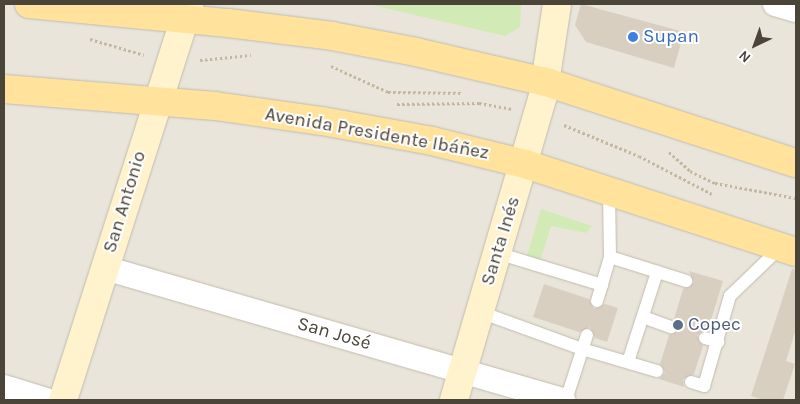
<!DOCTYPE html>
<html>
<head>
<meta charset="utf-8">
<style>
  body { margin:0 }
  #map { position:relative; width:800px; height:404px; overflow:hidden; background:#f6f3ec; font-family:Karla,sans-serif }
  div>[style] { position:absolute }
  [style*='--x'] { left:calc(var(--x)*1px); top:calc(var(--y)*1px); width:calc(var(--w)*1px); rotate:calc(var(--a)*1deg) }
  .residential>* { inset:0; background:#eae5da; transform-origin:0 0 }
  .green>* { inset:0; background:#d2eab5 }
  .building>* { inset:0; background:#d8cfc1 }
  .path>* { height:3px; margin-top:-1.5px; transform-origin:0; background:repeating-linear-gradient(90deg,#c4b79f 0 2.5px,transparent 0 5px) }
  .roads { filter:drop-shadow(0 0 1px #c2bbae) drop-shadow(0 0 1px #c2bbae) }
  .lane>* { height:12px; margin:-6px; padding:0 6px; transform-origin:6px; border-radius:6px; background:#fff }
  .street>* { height:24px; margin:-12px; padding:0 12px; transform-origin:12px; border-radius:12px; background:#fff }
  .secondary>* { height:28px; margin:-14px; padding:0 14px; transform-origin:14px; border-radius:14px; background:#fff3cd }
  .primary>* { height:28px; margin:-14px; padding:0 14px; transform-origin:14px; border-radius:14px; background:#ffe39c }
  .dots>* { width:14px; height:14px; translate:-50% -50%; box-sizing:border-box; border:2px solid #fff; border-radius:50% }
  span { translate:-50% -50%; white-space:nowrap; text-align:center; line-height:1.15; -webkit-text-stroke:4px #fff; paint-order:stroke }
  .shop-label { font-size:19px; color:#366cbe }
  .left { translate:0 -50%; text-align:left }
  .street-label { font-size:19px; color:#4b4439 }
  .service-label { font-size:19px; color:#4e5e75 }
  .frame { position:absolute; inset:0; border:5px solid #4b4439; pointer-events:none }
  .north { position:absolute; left:730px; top:20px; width:50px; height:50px; -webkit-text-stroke:4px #fff; paint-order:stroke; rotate:222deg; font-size:14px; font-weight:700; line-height:20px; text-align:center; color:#4b4439 }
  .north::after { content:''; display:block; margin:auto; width:18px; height:22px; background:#4b4439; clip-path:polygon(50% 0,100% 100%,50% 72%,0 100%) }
</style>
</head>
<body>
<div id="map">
  <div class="residential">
    <i style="left:4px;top:4px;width:792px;height:396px"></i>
  </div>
  <div class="green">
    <i style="clip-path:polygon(368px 4px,521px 4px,520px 27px,505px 36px)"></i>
    <i style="clip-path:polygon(541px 209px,592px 226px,586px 233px,551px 226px,540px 261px,527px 256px)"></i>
  </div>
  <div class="building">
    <i style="clip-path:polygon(581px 4px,684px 32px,674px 68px,586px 42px,575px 25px)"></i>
    <i style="clip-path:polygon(792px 269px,796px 270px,796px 329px,786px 361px,795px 364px,783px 400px,763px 400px,751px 396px)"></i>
    <i style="clip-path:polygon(689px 271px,723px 281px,708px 330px,697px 335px,703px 346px,694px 374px,683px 379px,684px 387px,659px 379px,665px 373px,660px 364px,669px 335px,679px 329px,674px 319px,683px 289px,694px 283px)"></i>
    <i style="clip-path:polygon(544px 284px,589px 299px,594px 309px,605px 304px,618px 308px,607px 342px,595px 338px,590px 327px,579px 332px,533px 317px)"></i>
  </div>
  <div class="path">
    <i style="--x:90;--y:39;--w:56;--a:16.5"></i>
    <i style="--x:200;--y:60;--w:51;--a:-5.6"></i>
    <i style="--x:331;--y:66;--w:63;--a:24.5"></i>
    <i style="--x:388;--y:92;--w:75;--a:0.8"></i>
    <i style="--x:397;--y:104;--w:82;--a:-0.7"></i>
    <i style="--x:479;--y:103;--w:34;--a:10"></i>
    <i style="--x:564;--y:125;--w:81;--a:22.5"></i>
    <i style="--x:639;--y:156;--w:82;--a:27.5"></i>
    <i style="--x:669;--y:152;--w:28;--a:42"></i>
    <i style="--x:690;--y:171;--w:28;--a:26"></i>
    <i style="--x:715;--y:183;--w:82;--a:10.5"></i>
  </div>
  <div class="roads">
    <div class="lane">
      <i style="--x:497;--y:253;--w:110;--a:16.9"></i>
      <i style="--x:610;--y:257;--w:80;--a:17.5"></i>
      <i style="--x:597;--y:301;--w:46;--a:-73.5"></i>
      <i style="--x:610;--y:257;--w:66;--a:-90.9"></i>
      <i style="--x:480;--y:312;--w:109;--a:19.9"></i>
      <i style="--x:582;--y:349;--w:78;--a:16.3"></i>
      <i style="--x:643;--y:317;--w:30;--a:20"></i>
      <i style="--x:705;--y:338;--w:14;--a:17"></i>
      <i style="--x:628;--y:362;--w:95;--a:-72.1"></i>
      <i style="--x:691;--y:382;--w:14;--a:17"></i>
      <i style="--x:704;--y:386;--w:94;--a:-73.9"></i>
      <i style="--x:730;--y:296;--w:71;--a:-43.9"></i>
      <i style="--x:566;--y:400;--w:68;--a:-72.1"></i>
    </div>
    <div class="street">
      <i style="--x:775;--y:4;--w:22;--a:16"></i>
      <i style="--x:105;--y:268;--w:477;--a:16.1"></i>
      <i style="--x:4;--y:387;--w:44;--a:17.2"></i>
    </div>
    <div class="secondary">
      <i style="--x:63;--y:400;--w:416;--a:-72.3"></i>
      <i style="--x:454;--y:400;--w:317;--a:-73.7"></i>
      <i style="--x:543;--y:96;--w:93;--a:-81.3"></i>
    </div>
    <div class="primary">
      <i style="--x:29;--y:4;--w:200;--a:5.5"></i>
      <i style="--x:228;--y:23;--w:105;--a:7.1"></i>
      <i style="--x:332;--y:36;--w:86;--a:10.8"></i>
      <i style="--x:416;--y:52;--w:133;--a:13"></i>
      <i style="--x:546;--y:82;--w:263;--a:18"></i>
      <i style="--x:4;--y:89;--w:212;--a:4.6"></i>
      <i style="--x:215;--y:106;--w:108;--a:8"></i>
      <i style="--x:322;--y:121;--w:112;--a:10.3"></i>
      <i style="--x:432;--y:141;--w:96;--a:13.9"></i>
      <i style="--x:525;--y:164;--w:285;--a:18"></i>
    </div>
  </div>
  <div class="dots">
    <i style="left:633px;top:37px;background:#3f7fe0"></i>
    <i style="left:678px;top:325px;background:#5c6f8a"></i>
  </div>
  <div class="shop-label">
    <span class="left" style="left:643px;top:37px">Supan</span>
  </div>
  <div class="street-label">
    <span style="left:377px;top:134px;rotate:10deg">Avenida Presidente Ibáñez</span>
    <span style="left:125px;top:202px;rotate:-73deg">San Antonio</span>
    <span style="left:501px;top:241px;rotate:-73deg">Santa Inés</span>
    <span style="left:334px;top:334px;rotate:16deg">San José</span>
  </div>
  <div class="service-label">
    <span class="left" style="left:688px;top:325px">Copec</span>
  </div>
  <div class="frame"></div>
  <div class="north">N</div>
</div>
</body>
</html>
